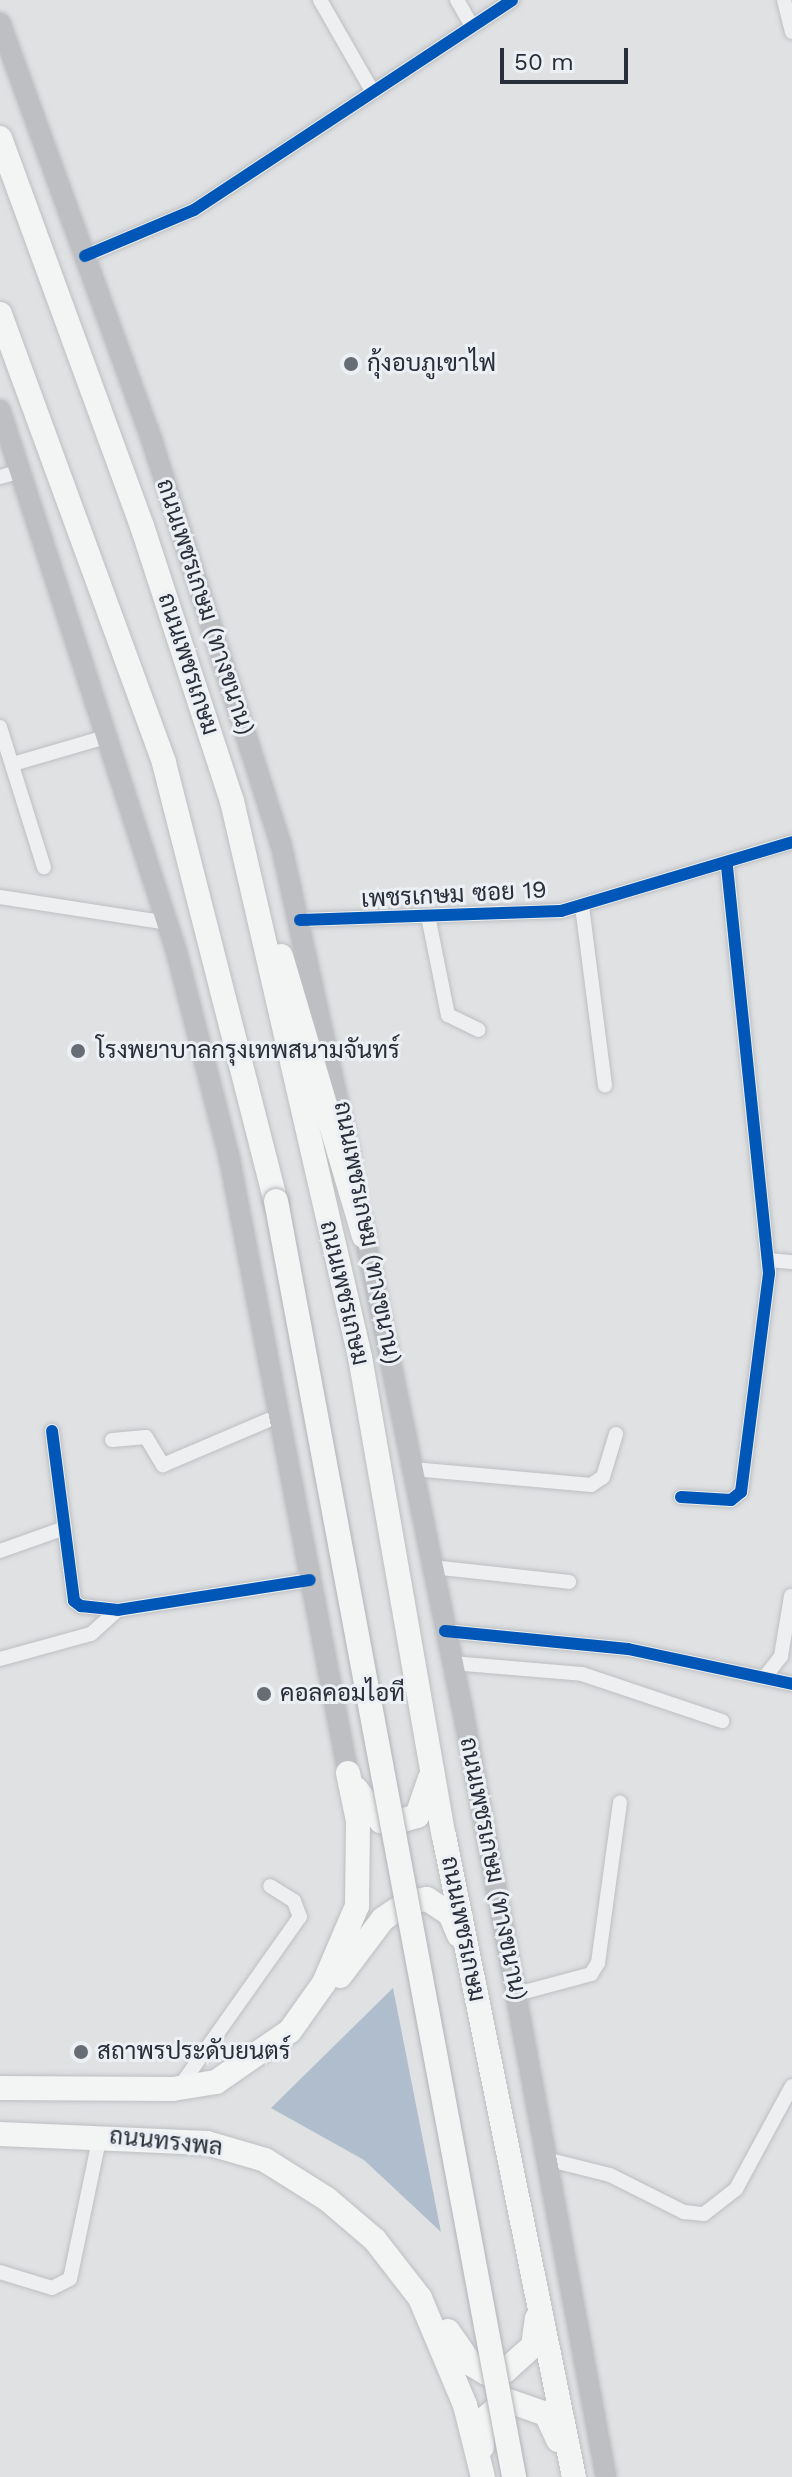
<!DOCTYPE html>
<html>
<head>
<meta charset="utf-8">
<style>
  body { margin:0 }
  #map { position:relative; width:792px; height:2477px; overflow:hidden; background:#dfe1e3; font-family:"Work Sans",Sarabun,sans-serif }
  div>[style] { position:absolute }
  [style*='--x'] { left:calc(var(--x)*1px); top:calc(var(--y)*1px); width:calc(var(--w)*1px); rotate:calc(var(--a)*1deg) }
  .water>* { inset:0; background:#afbdcd }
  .roads { filter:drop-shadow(0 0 2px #bdbfc1) drop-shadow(0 0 2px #bdbfc1) }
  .street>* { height:14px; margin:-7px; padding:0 7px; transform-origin:7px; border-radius:7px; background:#eeeff0 }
  .secondary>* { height:20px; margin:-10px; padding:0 10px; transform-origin:10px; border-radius:10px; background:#bdbfc3 }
  .highway>* { height:24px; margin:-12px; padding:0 12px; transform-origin:12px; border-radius:12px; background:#f3f4f4 }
  .bridges { filter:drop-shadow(0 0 2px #b1b4b8) drop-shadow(0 0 2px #b1b4b8) }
  .highway-bridge>* { height:24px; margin:-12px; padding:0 12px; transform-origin:12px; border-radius:12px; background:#f3f4f4 }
  .cycleway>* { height:12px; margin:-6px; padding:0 6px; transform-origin:6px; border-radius:6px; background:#0057b8 }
  .dots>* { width:22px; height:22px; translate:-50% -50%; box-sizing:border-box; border:4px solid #eceff3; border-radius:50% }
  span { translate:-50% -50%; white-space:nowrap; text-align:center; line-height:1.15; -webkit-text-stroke:6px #eceff3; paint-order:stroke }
  .poi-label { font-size:24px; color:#282e3a }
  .left { translate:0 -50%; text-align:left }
  .street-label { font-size:24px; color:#282e3a }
  .scale { position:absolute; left:500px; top:48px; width:128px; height:36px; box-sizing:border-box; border:4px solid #282e3a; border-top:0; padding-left:10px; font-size:24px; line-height:28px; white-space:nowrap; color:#282e3a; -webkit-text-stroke:6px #eceff3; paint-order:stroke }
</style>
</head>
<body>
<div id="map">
  <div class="water">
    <i style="clip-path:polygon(393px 1988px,441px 2232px,364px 2160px,271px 2108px)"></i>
  </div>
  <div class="roads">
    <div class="street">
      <i style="--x:320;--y:0;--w:106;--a:60.1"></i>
      <i style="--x:457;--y:0;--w:30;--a:60"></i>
      <i style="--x:784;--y:0;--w:33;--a:76"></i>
      <i style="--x:85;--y:256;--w:118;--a:-22.9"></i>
      <i style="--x:194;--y:210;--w:381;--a:-33.4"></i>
      <i style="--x:0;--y:477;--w:22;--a:-16"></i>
      <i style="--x:0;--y:727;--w:147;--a:72.6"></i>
      <i style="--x:13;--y:764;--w:100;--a:-16.3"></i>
      <i style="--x:0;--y:897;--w:169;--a:8.8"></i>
      <i style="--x:582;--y:906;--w:181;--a:82.7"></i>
      <i style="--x:300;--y:920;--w:261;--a:-2"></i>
      <i style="--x:561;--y:911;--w:241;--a:-16.6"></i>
      <i style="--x:429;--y:921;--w:96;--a:78.6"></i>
      <i style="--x:448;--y:1015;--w:34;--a:26"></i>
      <i style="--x:768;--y:1260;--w:24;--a:5"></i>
      <i style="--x:52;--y:1431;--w:171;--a:82.6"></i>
      <i style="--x:74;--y:1601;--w:9;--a:36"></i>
      <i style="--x:81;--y:1606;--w:37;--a:6"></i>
      <i style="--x:118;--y:1610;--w:194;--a:-8.9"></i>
      <i style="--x:112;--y:1440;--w:34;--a:-5"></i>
      <i style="--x:146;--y:1437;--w:33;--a:59"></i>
      <i style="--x:163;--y:1465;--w:125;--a:-23.1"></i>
      <i style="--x:413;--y:1469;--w:179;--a:5.1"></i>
      <i style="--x:591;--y:1485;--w:14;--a:-34"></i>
      <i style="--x:603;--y:1477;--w:45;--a:-73.2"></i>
      <i style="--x:681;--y:1497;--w:50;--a:3.4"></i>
      <i style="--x:731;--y:1500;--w:13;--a:-39"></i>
      <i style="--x:741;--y:1492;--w:221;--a:-82.7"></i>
      <i style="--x:769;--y:1273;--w:411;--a:-95.9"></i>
      <i style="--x:0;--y:1551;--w:69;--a:-19.5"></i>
      <i style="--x:432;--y:1567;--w:138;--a:6.2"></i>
      <i style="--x:445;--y:1631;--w:184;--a:5.6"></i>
      <i style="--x:628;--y:1649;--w:168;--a:12"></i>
      <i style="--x:0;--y:1659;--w:94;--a:-15.4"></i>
      <i style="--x:91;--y:1634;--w:36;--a:-42"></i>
      <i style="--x:452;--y:1663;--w:130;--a:4.8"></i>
      <i style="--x:582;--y:1674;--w:148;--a:18.6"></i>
      <i style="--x:764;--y:1678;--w:28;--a:-52"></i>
      <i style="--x:781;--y:1656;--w:61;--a:-80.5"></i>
      <i style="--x:517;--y:1994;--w:77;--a:-15.1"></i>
      <i style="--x:591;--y:1974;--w:13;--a:-58"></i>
      <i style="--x:598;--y:1963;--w:162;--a:-82.2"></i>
      <i style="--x:178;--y:2089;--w:211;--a:-54.7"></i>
      <i style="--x:300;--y:1917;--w:17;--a:-111"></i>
      <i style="--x:294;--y:1901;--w:28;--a:-148"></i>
      <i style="--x:546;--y:2159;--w:66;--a:14"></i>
      <i style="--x:610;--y:2175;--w:83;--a:26.6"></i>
      <i style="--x:684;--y:2212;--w:20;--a:6"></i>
      <i style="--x:704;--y:2214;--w:41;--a:-38"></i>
      <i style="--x:736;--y:2189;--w:117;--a:-61.5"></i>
      <i style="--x:0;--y:2272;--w:54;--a:17.1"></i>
      <i style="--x:52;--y:2288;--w:20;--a:-27"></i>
      <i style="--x:70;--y:2279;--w:147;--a:-78.2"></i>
    </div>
    <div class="secondary">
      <i style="--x:0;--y:23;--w:448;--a:70"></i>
      <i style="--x:153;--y:444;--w:420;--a:72.3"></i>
      <i style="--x:281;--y:844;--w:324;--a:77.5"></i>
      <i style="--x:0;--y:410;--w:568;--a:71.95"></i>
      <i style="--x:176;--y:950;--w:213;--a:75.6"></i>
      <i style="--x:229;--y:1156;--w:628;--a:79.08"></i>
      <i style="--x:362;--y:1224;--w:492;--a:78.3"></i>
      <i style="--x:462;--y:1706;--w:784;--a:79.42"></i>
    </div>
    <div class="highway">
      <i style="--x:0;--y:138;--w:413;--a:69.9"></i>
      <i style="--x:142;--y:526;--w:289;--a:71.9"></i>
      <i style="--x:232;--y:801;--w:571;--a:77.04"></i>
      <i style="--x:360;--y:1357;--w:486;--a:80.1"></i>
      <i style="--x:444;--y:1836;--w:654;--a:78.54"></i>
      <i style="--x:0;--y:314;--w:478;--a:69.9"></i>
      <i style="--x:164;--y:763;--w:452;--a:75.7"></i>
      <i style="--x:281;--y:956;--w:292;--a:73.5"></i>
      <i style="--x:356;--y:1789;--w:41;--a:52"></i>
      <i style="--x:381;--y:1821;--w:19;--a:0"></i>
      <i style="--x:400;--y:1821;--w:18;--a:-16"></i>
      <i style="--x:417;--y:1816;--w:40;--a:-71.1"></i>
      <i style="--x:340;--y:1976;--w:71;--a:-53"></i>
      <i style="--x:383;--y:1919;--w:30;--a:-34"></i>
      <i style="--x:408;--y:1902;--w:19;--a:-9"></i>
      <i style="--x:427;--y:1899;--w:27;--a:33"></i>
      <i style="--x:450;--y:1914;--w:23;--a:67"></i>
      <i style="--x:0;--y:2088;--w:173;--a:0.3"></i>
      <i style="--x:173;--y:2089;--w:44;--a:-9.2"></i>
      <i style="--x:216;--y:2082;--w:90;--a:-34.6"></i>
      <i style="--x:290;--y:2031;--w:59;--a:-54.7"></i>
      <i style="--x:324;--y:1983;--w:84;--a:-66.8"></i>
      <i style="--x:357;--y:1906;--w:85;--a:-89.3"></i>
      <i style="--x:358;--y:1821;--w:49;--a:-101.8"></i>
      <i style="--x:0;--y:2134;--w:207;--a:2.5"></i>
      <i style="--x:207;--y:2143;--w:60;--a:16.3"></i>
      <i style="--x:265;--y:2160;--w:73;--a:32.2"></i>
      <i style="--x:327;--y:2199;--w:63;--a:40.5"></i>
      <i style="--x:375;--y:2240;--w:73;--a:52.2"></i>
      <i style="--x:420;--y:2298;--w:116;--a:67.2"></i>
      <i style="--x:465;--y:2405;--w:74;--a:76"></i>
      <i style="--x:448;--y:2331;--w:40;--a:55.1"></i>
      <i style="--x:471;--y:2364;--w:17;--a:31"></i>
      <i style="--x:486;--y:2373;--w:19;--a:-6"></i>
      <i style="--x:505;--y:2371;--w:38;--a:-42"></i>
      <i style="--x:533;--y:2346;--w:28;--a:-82"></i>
      <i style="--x:482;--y:2447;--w:26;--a:-90"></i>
      <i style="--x:482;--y:2421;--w:32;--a:-41"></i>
      <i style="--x:506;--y:2400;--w:42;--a:19.3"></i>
      <i style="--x:546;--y:2414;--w:29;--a:65"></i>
    </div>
  </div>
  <div class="bridges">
    <div class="highway-bridge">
      <i style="--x:276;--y:1201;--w:1298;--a:79.43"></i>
    </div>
  </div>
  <div class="cycleway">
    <i style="--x:85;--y:256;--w:118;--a:-22.9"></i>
    <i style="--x:194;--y:210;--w:381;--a:-33.4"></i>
    <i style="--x:300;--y:920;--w:261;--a:-2"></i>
    <i style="--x:561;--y:911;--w:241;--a:-16.6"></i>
    <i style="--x:52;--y:1431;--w:171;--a:82.6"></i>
    <i style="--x:74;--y:1601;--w:9;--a:36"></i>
    <i style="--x:81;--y:1606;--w:37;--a:6"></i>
    <i style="--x:118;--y:1610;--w:194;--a:-8.9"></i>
    <i style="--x:681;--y:1497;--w:50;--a:3.4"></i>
    <i style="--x:731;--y:1500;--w:13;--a:-39"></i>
    <i style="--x:741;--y:1492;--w:221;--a:-82.7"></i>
    <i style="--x:769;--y:1273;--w:411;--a:-95.9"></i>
    <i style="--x:445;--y:1631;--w:184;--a:5.6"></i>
    <i style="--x:628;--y:1649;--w:168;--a:12"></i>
  </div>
  <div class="dots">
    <i style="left:351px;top:364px;background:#686d75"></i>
    <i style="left:78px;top:1051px;background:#686d75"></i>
    <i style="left:264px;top:1694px;background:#686d75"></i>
    <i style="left:81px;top:2052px;background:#686d75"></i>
  </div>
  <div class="poi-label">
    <span class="left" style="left:367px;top:364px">กุ้งอบภูเขาไฟ</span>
    <span class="left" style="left:96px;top:1051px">โรงพยาบาลกรุงเทพสนามจันทร์</span>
    <span class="left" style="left:280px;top:1694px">คอลคอมไอที</span>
    <span class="left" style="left:97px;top:2052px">สถาพรประดับยนตร์</span>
  </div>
  <div class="street-label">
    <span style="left:205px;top:607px;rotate:72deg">ถนนเพชรเกษม (ทางขนาน)</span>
    <span style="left:188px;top:664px;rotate:72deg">ถนนเพชรเกษม</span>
    <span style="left:454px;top:895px;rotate:-3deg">เพชรเกษม ซอย 19</span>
    <span style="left:367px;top:1233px;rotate:79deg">ถนนเพชรเกษม (ทางขนาน)</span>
    <span style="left:344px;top:1293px;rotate:77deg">ถนนเพชรเกษม</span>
    <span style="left:493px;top:1869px;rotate:79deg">ถนนเพชรเกษม (ทางขนาน)</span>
    <span style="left:463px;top:1929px;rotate:79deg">ถนนเพชรเกษม</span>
    <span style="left:166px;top:2142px;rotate:6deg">ถนนทรงพล</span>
  </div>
  <div class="scale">50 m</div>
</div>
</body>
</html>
